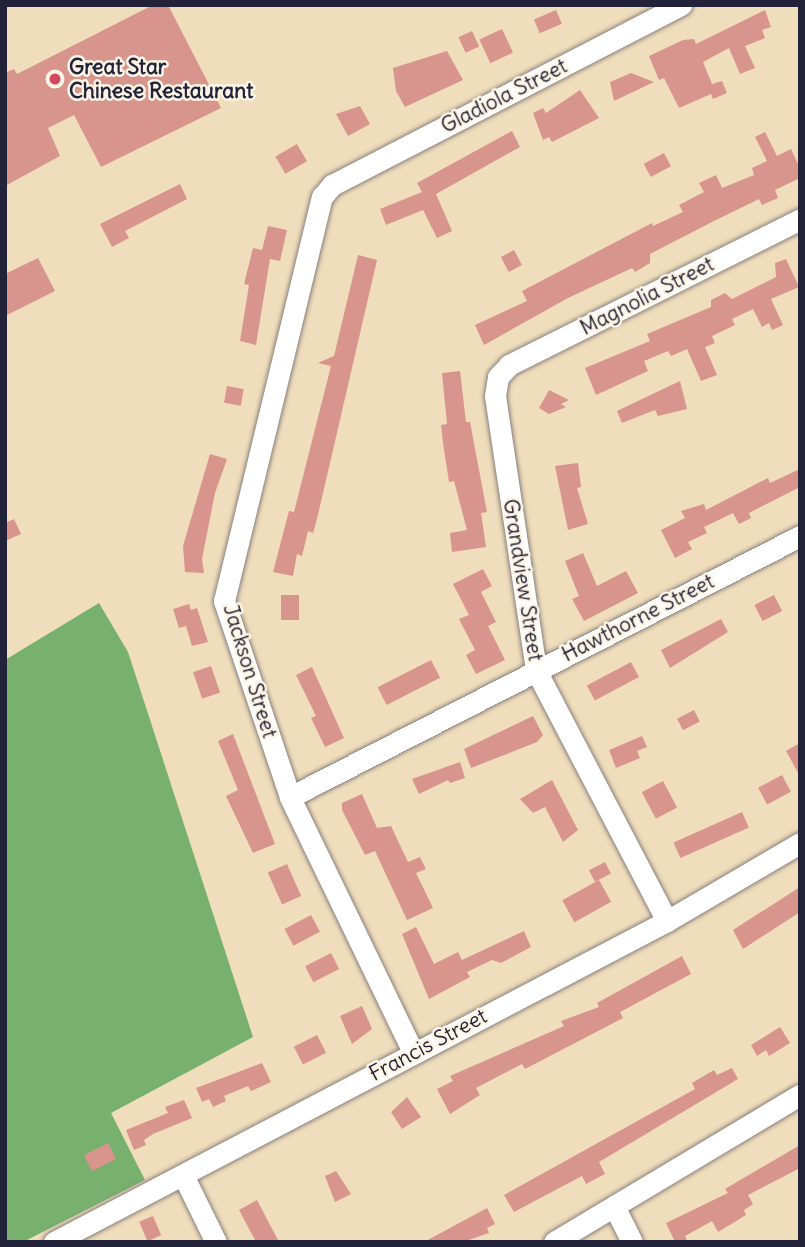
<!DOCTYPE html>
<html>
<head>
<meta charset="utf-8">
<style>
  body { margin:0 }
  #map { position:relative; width:805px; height:1247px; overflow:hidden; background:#f0ddbc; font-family:Delius,sans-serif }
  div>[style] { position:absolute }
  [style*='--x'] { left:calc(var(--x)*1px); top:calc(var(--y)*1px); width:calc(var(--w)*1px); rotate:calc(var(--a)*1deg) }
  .forest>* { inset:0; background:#78b06e }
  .building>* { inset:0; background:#d8958e; transform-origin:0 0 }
  .roads { filter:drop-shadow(0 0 2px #89807c) drop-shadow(0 0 2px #89807c) }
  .minor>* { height:21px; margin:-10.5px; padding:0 10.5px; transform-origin:10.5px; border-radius:10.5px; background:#fff }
  .dots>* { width:19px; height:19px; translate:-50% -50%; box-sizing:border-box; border:4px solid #fcf5e5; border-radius:50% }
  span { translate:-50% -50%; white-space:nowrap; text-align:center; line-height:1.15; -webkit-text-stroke:5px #fcf5e5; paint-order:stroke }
  .poi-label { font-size:21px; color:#22223b; font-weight:700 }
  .left { translate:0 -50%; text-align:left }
  .street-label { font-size:21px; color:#22223b }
  .frame { position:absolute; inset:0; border:7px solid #22223b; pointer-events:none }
</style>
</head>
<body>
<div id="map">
  <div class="forest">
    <i style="clip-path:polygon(99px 603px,128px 652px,253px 1037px,111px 1113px,145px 1180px,23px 1242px,5px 1242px,5px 660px)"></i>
  </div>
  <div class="building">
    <i style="clip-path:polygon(153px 5px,168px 5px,221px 108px,101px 167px,74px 115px,48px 128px,60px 156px,5px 186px,5px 73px,14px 69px,17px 74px)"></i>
    <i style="left:556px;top:10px;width:15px;height:24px;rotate:67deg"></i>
    <i style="clip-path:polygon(765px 10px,771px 27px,762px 30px,765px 38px,745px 46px,755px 68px,740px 74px,729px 48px,703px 62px,712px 84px,722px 81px,727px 93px,713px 99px,711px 94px,679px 108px,664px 78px,659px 80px,649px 56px,683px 40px,694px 39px,696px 44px)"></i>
    <i style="left:502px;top:29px;width:26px;height:25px;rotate:65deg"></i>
    <i style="left:472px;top:31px;width:17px;height:15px;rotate:65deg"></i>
    <i style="clip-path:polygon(447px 51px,463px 80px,405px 107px,396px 91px,393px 68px)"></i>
    <i style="clip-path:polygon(631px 73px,654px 82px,614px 101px,610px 82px)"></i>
    <i style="clip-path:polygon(580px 90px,599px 118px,552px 142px,549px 137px,543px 140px,533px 113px,543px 108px,546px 113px)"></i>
    <i style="clip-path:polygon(360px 106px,370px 124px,348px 136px,336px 114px)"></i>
    <i style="clip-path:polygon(512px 131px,520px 147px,436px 194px,452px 231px,437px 238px,423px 210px,386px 225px,380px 209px,422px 192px,417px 183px)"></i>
    <i style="clip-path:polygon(765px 132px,777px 156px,791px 149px,800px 168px,800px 178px,775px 190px,778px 198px,762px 205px,759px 199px,712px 222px,650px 254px,650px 263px,635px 272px,632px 268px,568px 298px,484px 345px,475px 325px,527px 301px,522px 291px,652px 223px,653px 226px,683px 212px,679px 205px,704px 192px,699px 183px,716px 175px,722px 188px,754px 175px,752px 168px,767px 161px,755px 137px)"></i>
    <i style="left:297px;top:144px;width:20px;height:25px;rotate:60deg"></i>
    <i style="left:664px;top:153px;width:15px;height:23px;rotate:62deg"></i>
    <i style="clip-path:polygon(180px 184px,187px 199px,125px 231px,129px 238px,112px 247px,100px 224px)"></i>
    <i style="clip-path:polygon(268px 226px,287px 230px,280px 261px,270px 259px,256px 345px,240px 341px,249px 285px,244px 284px,253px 248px,262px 250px)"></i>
    <i style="left:514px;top:250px;width:17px;height:15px;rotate:62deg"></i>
    <i style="clip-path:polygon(358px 255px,377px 260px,317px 519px,313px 533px,308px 531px,302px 556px,297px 554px,293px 576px,273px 572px,289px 511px,294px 512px,331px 366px,318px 363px,334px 356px)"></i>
    <i style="clip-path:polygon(38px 258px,55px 291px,5px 316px,5px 274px)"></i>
    <i style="clip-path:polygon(786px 259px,799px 287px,771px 299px,783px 325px,772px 330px,769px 323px,762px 327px,753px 309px,732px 319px,735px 325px,712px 336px,715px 343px,705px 347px,717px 375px,701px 381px,687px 349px,671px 356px,668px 351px,644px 361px,648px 371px,596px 395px,585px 368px,650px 341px,647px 334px,711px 307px,711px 300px,725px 293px,732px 299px,776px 277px,775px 263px)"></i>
    <i style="clip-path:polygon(460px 371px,466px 422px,470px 422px,487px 512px,481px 513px,486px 547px,452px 552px,450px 533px,467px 530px,454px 481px,449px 482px,443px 443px,441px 425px,447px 424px,442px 373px)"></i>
    <i style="clip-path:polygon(680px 381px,687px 409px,658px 416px,655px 410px,622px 423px,617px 411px)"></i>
    <i style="left:227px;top:386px;width:17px;height:17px;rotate:10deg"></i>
    <i style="clip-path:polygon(549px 390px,569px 400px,561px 404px,566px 407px,549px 414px,539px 408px)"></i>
    <i style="clip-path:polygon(210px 454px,227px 459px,215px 493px,202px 559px,204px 573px,185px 572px,183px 546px)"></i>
    <i style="clip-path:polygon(578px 463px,581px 487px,577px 488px,588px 524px,568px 530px,555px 466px)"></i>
    <i style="clip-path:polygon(800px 469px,800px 487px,749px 513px,751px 518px,739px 524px,733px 513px,704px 527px,707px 533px,688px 542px,692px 549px,675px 558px,661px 530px,685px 518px,681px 511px,704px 504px,706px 510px,768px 478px,770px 483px)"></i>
    <i style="clip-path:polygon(14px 519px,21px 534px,5px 541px,5px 523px)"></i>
    <i style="clip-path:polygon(583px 553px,597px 586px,626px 571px,638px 593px,584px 621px,572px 599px,579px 596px,565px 561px)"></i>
    <i style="clip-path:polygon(483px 569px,492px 586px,481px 592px,496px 622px,488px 626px,505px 660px,476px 674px,466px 655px,475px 650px,459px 619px,469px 615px,453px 584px)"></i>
    <i style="left:281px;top:595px;width:18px;height:25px"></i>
    <i style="left:774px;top:595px;width:18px;height:22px;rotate:63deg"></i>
    <i style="clip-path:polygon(189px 604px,191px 610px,197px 608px,208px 642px,192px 646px,186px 626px,179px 628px,173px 609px)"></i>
    <i style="clip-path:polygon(721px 619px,728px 632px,670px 668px,661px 650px)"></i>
    <i style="left:431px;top:660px;width:20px;height:60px;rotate:63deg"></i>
    <i style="left:631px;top:662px;width:17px;height:50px;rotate:62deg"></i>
    <i style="left:211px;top:666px;width:28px;height:19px;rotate:71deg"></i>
    <i style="clip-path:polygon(312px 667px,344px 738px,325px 747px,311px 718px,316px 716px,296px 675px)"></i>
    <i style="left:694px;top:710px;width:13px;height:19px;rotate:63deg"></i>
    <i style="clip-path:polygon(533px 716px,543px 735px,537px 742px,471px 768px,464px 749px)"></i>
    <i style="clip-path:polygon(233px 734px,275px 844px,253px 853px,226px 796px,238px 790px,218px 741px)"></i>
    <i style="clip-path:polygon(642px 736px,647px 747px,637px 751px,640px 758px,616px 768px,609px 750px)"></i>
    <i style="clip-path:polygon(800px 743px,800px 776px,786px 751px)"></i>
    <i style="clip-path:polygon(460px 762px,465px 778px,450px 783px,448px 780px,419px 794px,412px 779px)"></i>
    <i style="left:782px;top:775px;width:19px;height:27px;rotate:62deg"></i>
    <i style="clip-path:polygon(552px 780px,578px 830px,563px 842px,545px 807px,533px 813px,520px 799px)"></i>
    <i style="left:663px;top:781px;width:30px;height:24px;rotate:62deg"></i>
    <i style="clip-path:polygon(362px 794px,377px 828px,391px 826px,408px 862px,420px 857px,426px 869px,416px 873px,433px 908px,407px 920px,375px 851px,365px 855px,342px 810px,342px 803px)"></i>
    <i style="left:742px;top:812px;width:17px;height:75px;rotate:66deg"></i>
    <i style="left:605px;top:862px;width:13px;height:18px;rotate:63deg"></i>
    <i style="left:287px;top:864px;width:35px;height:21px;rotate:66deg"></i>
    <i style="left:599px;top:880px;width:25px;height:42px;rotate:61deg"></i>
    <i style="clip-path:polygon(800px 887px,800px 912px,743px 949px,733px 930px)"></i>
    <i style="left:311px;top:915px;width:19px;height:30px;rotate:62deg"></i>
    <i style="clip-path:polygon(416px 927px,434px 964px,458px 952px,462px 960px,524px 931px,531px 947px,501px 963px,492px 960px,467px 972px,470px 977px,429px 999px,402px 934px)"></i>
    <i style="left:331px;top:953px;width:18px;height:29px;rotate:63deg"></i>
    <i style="clip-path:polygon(682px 956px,691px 974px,620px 1012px,623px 1018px,525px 1069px,522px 1064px,476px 1088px,480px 1095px,450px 1114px,437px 1089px,453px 1081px,450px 1076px,564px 1026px,561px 1021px,599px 1007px,597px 1003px)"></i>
    <i style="clip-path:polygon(362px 1006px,372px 1029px,352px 1044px,340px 1016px)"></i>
    <i style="clip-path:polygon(780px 1027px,790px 1043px,769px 1056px,766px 1050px,757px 1056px,751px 1045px)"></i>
    <i style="left:317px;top:1035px;width:20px;height:26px;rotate:63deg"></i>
    <i style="clip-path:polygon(262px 1063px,271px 1082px,251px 1091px,248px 1086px,224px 1096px,226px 1101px,213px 1107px,209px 1099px,202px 1102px,196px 1088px)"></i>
    <i style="clip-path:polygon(732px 1068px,738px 1079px,599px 1162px,605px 1174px,586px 1184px,582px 1176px,514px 1212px,504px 1195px,695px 1089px,692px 1083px,714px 1070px,717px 1075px)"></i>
    <i style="clip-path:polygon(407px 1097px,421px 1117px,402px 1129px,391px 1112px)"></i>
    <i style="clip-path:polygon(184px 1100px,192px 1118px,153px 1134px,144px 1140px,146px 1145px,134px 1150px,126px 1130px,168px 1113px,165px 1107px)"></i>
    <i style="left:108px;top:1143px;width:18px;height:27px;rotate:63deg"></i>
    <i style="clip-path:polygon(800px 1145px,800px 1168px,748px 1195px,753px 1204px,744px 1210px,746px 1215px,718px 1232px,712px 1221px,685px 1236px,688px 1242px,675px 1242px,666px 1223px,728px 1193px,725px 1189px)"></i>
    <i style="clip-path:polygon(336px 1171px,351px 1194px,335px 1202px,325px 1176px)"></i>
    <i style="clip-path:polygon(257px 1200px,279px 1242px,256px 1242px,239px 1210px)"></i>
    <i style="clip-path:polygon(487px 1208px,495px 1224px,487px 1228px,489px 1233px,463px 1242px,424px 1242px)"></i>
    <i style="left:153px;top:1216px;width:21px;height:15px;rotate:67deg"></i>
  </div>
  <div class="roads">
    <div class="minor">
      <i style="--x:290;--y:797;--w:573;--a:-27.1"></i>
      <i style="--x:667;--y:921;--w:283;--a:-117.6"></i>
      <i style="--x:536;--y:670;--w:277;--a:-98.5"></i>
      <i style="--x:495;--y:396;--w:19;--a:-81"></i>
      <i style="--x:498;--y:377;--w:16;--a:-47"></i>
      <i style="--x:509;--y:365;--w:326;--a:-26.6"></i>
      <i style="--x:413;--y:1052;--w:283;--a:-115.8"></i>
      <i style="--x:290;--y:797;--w:207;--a:-108.6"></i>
      <i style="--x:224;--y:601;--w:416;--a:-76.4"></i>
      <i style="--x:322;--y:197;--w:16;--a:-50"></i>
      <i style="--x:332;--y:185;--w:393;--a:-27.3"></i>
      <i style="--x:184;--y:1177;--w:72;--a:63.8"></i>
      <i style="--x:614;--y:1206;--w:40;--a:63.4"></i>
      <i style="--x:54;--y:1242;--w:692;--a:-27.64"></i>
      <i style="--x:667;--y:921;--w:154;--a:-30.4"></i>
      <i style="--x:554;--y:1242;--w:287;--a:-30.9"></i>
    </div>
  </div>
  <div class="dots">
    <i style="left:55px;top:79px;background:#d1495b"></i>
  </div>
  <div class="poi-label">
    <span class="left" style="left:69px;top:79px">Great Star<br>Chinese Restaurant</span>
  </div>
  <div class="street-label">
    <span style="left:504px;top:96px;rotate:-27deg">Gladiola Street</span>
    <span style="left:647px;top:296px;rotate:-27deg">Magnolia Street</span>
    <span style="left:523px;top:580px;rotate:81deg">Grandview Street</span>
    <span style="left:638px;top:618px;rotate:-27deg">Hawthorne Street</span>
    <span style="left:250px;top:671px;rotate:73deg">Jackson Street</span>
    <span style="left:428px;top:1045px;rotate:-28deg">Francis Street</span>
  </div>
  <div class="frame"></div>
</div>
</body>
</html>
